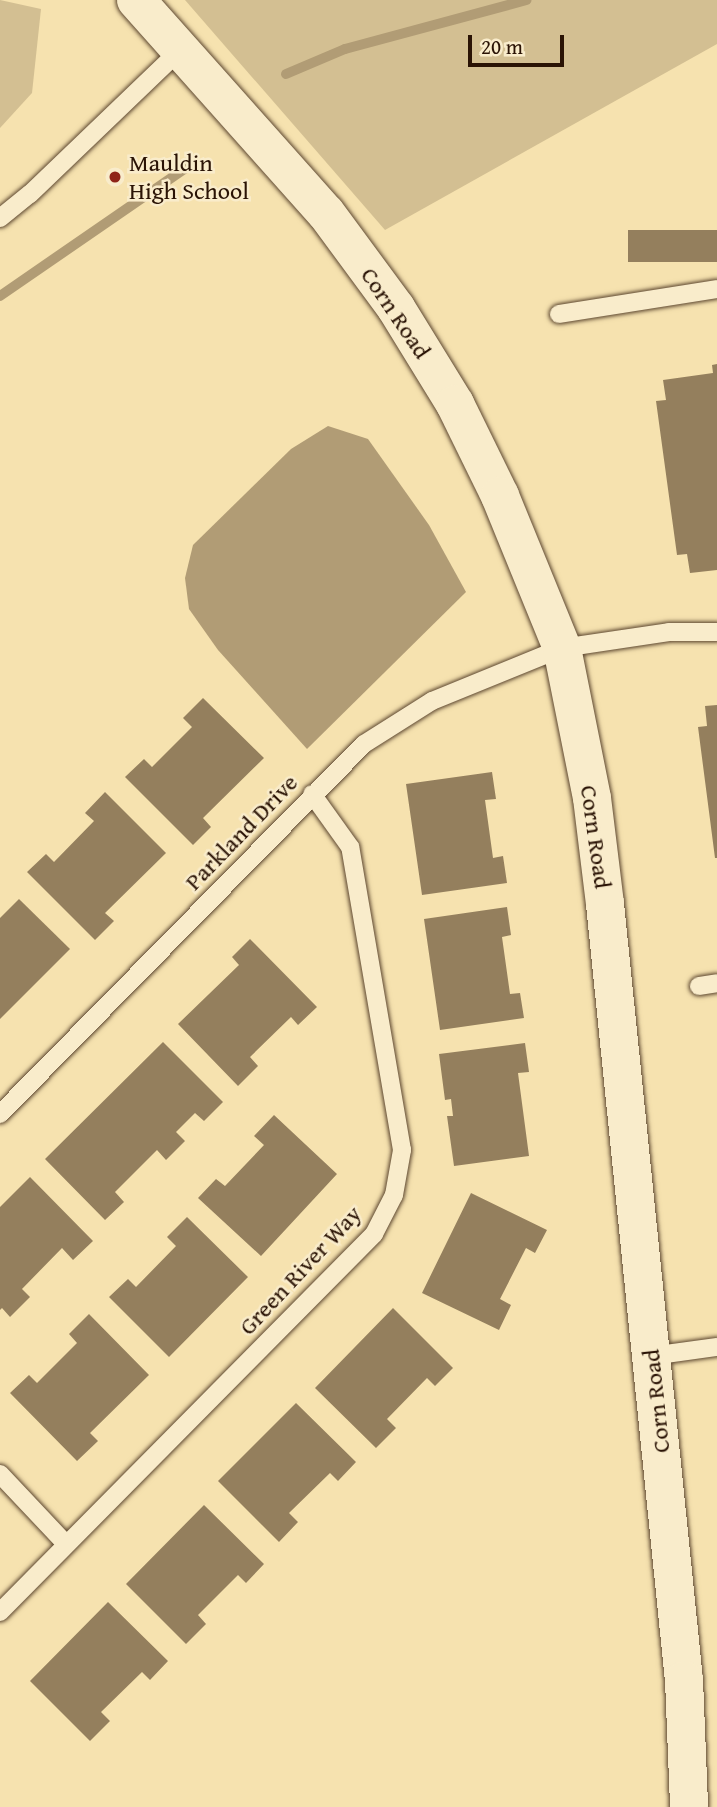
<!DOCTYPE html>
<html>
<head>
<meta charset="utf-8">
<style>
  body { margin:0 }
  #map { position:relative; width:717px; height:1807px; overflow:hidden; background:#f6e2af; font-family:"Gentium Book Plus",serif }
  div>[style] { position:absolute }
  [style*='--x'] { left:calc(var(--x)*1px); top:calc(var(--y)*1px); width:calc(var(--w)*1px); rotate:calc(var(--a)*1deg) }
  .green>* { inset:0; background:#d3bf92 }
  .water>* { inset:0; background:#b19c75 }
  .stream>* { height:10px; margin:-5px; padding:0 5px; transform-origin:5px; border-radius:5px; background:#b19c75 }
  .building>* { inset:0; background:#947f5d; transform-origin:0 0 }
  .roads { filter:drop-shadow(0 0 2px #5d4730) drop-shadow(0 0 2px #5d4730) }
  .service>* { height:18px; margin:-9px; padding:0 9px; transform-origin:9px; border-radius:9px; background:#f9eccb }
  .tertiary>* { height:38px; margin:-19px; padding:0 19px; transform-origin:19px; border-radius:19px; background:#f9eccb }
  .dots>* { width:19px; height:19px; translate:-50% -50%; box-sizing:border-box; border:4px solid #f9eccb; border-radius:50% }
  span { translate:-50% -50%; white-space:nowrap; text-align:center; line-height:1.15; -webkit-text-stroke:5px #f9eccb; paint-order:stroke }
  .poi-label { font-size:24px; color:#2a1305 }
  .left { translate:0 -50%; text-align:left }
  .street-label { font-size:24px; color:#2a1305 }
  .scale { position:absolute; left:468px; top:35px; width:96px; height:32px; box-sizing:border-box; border:4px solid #2a1305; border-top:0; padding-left:9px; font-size:21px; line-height:24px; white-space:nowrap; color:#2a1305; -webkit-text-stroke:5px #f9eccb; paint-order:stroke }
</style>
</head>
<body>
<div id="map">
  <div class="green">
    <i style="clip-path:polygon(0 0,41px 9px,32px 93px,0 128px)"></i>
    <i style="clip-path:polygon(185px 0,717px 0,717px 44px,385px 230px)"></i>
  </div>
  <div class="water">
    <i style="clip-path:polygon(328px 426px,368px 439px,429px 525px,466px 592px,307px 749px,218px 650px,189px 609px,185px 578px,193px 545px,291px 449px)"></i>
  </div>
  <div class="stream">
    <i style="--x:286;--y:74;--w:64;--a:-23"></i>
    <i style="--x:345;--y:49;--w:188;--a:-15.1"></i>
    <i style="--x:0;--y:296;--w:232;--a:-34.6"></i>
  </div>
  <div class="building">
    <i style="left:717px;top:230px;width:32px;height:89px;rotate:90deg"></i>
    <i style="clip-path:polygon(717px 364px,717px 570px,690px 573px,687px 554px,677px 555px,656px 401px,666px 400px,663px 380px,713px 373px,712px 365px)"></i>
    <i style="clip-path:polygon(203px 698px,264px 758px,203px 818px,211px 827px,193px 845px,125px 777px,144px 759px,152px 767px,192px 727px,183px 718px)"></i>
    <i style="clip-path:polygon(717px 705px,717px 858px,715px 858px,698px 727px,707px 726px,705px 706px)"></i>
    <i style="clip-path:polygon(492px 772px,496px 799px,485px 800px,493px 858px,503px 856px,507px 883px,422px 895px,406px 784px)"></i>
    <i style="clip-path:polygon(105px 792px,166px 853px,105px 913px,114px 921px,95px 940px,27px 872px,46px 854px,54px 862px,94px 821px,85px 813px)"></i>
    <i style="clip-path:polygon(19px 899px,70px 949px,0 1019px,0 918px)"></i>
    <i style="clip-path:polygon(507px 907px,511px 935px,502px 937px,510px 994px,520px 993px,524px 1018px,440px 1030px,424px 919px)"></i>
    <i style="clip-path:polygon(250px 939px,317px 1007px,298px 1025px,291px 1017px,250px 1057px,258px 1066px,238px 1086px,178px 1024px,239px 965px,232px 957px)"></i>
    <i style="clip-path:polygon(163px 1042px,223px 1102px,204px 1121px,195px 1113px,176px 1132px,185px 1141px,166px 1160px,157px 1150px,115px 1192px,124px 1202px,105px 1220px,45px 1159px)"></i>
    <i style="clip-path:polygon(525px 1043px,529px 1072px,518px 1073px,529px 1156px,454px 1166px,447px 1116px,453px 1116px,451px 1099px,445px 1100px,439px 1054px)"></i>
    <i style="clip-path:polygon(274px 1115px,337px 1174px,261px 1256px,198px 1198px,216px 1179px,225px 1186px,264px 1145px,254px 1136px)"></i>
    <i style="clip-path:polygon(30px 1177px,93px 1241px,73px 1260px,62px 1248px,22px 1289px,30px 1297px,10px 1317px,2px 1308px,0 1310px,0 1207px)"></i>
    <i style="clip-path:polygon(471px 1193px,547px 1230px,535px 1253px,526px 1248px,500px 1299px,511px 1305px,499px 1330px,422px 1293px)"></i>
    <i style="clip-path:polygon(187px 1217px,248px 1277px,169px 1357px,109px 1297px,128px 1279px,136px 1287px,176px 1246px,167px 1237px)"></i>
    <i style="clip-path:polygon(393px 1308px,453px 1368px,435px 1386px,427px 1378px,387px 1419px,396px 1428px,376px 1448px,315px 1388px)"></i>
    <i style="clip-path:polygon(89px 1314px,149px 1375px,90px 1433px,98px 1441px,77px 1461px,10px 1393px,29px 1375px,37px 1383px,77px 1343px,69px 1334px)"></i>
    <i style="clip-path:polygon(296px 1403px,356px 1462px,338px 1481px,330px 1473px,289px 1513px,298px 1522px,279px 1542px,218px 1481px)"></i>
    <i style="clip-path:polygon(204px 1505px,264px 1564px,246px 1583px,238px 1575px,198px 1615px,206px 1624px,186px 1644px,126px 1584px)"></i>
    <i style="clip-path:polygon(108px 1602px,168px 1661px,150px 1680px,142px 1672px,101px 1712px,110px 1721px,90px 1741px,30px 1681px)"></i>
  </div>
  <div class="roads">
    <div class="service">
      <i style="--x:0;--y:218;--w:38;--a:-39"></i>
      <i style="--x:30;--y:194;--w:209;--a:-43.8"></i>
      <i style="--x:559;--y:314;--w:160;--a:-9"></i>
      <i style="--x:699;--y:986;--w:18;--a:-9"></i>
      <i style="--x:0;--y:1114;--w:519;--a:-45.47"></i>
      <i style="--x:364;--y:744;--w:80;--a:-32.3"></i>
      <i style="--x:432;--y:701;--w:140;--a:-22.2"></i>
      <i style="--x:562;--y:648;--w:108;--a:-8.5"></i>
      <i style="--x:669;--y:632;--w:48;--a:0"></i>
      <i style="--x:651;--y:1356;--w:67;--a:-7.8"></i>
      <i style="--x:0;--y:1474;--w:96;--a:46.7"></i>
      <i style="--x:0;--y:1612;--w:532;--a:-45.3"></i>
      <i style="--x:374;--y:1234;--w:44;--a:-62.9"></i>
      <i style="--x:394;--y:1195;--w:46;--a:-79.9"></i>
      <i style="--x:402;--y:1150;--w:307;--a:-99.7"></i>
      <i style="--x:350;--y:847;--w:65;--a:-125.6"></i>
    </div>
    <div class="tertiary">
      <i style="--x:136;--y:0;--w:285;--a:48.3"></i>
      <i style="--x:326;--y:213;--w:118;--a:53.6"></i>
      <i style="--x:396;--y:308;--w:113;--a:58.4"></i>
      <i style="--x:455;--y:404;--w:102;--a:63.9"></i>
      <i style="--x:500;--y:496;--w:164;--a:67.8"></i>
      <i style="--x:562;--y:648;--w:153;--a:78.7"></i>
      <i style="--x:592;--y:798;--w:107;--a:83"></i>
      <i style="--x:605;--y:904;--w:780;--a:84.19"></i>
      <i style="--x:684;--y:1680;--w:127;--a:87.7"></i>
    </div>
  </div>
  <div class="dots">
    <i style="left:115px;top:177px;background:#8f2418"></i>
  </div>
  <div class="poi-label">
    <span class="left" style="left:129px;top:177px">Mauldin<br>High School</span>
  </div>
  <div class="street-label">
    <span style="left:396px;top:313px;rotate:56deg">Corn Road</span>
    <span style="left:241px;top:832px;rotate:-46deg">Parkland Drive</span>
    <span style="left:596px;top:837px;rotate:82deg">Corn Road</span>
    <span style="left:300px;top:1270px;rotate:-47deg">Green River Way</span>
    <span style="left:656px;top:1401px;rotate:-96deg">Corn Road</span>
  </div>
  <div class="scale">20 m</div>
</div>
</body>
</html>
